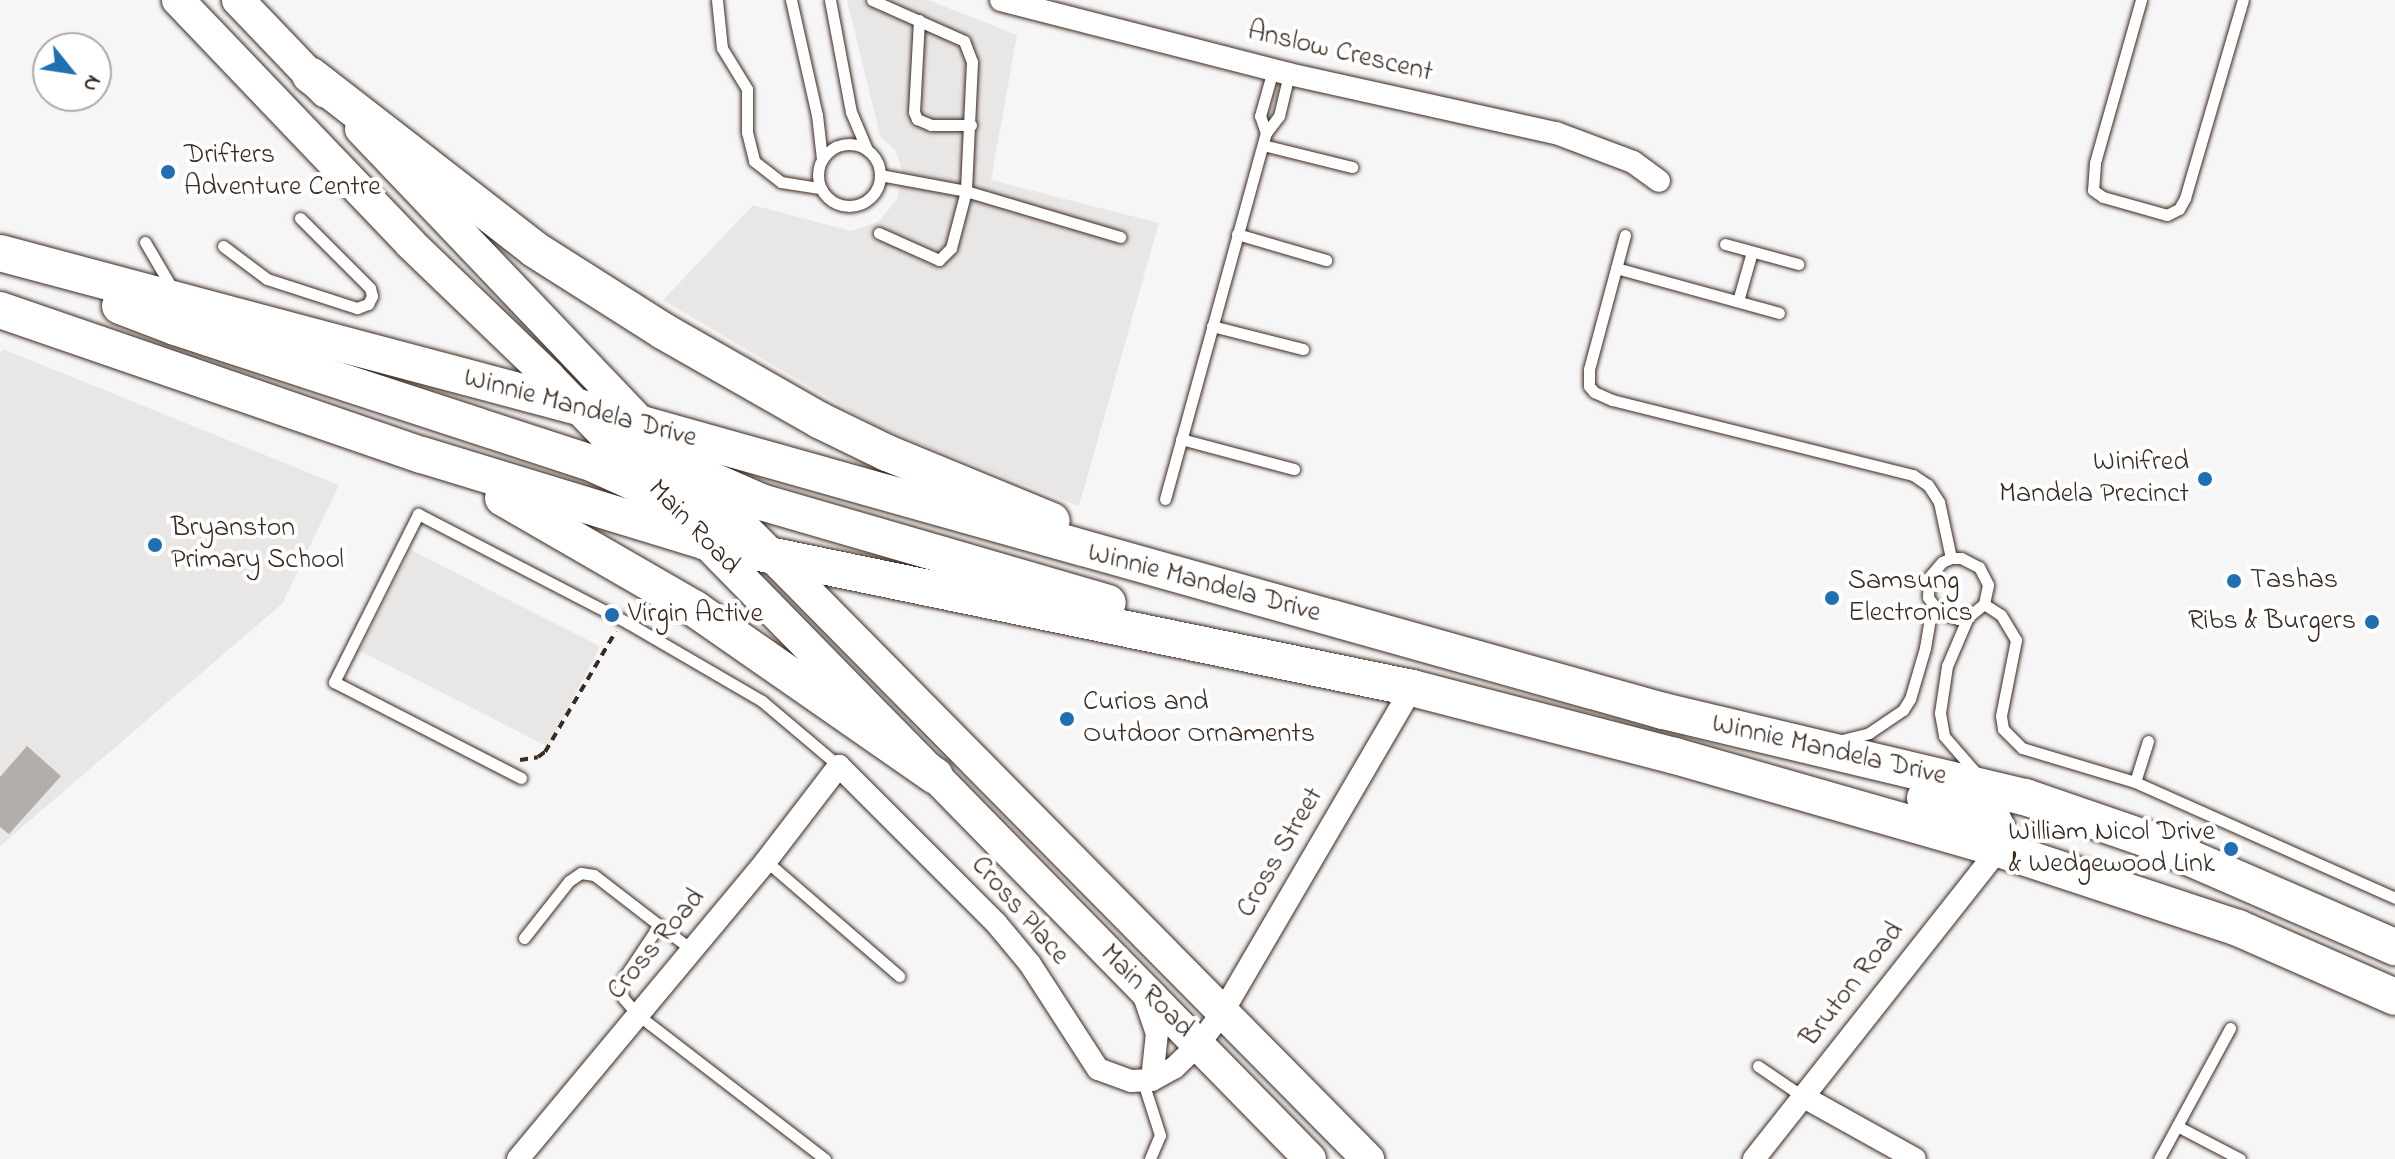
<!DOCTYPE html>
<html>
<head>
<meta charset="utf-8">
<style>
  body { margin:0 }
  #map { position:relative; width:2395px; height:1159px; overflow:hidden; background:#f7f6f6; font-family:"Indie Flower",sans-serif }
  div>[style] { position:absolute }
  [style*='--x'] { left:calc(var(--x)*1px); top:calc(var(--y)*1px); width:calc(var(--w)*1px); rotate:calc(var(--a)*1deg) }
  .built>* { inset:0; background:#e9e7e6; transform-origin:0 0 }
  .water>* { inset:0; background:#b4aeaa }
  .path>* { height:4px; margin-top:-2px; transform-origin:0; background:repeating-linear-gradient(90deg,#3b2a1e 0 8px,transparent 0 14px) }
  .roads { filter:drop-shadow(0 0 2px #3b2a1e) drop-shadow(0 0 2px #3b2a1e) }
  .service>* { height:11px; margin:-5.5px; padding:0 5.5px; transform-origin:5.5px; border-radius:5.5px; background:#fff }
  .service>.ring { margin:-5.5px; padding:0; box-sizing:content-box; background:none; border:11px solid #fff; border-radius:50% }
  .minor>* { height:22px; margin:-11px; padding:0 11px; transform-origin:11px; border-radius:11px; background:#fff }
  .secondary>* { height:32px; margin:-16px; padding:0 16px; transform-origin:16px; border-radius:16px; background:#fff }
  .primary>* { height:36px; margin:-18px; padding:0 18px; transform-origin:18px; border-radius:18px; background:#fff }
  .dots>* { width:22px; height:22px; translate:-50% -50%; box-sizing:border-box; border:4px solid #fff; border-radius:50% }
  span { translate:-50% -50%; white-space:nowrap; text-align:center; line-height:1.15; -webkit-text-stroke:8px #fff; paint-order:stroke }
  .street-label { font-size:28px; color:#3b2a1e }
  .poi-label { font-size:28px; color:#3b2a1e }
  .left { translate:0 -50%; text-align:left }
  .right { translate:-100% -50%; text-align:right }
  .north { position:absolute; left:32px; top:32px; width:80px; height:80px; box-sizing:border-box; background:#fff; border:2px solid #b1aaa5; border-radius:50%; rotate:120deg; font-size:22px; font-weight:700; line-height:32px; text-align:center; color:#3b2a1e }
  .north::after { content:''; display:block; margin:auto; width:28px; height:36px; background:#1f6fb2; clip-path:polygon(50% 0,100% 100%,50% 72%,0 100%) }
</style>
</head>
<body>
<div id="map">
  <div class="built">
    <i style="clip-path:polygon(847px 0,928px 0,1017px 35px,991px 180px,1159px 223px,1079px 506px,878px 427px,663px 300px,753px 205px,851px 231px,878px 222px,897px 199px,903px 172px,895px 150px,880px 136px)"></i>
    <i style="clip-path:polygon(3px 349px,339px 485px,282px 604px,0 846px,0 354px)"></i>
    <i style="left:411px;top:550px;width:212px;height:113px;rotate:27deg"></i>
  </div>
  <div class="water">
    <i style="clip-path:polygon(27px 746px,61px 776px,9px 834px,0 827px,0 777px)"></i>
  </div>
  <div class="path">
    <i style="--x:520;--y:760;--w:18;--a:-9"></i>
    <i style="--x:538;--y:757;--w:9;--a:-36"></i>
    <i style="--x:545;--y:752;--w:140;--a:-59.6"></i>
  </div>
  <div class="roads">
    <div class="service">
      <i style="--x:717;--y:0;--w:48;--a:84.1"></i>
      <i style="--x:722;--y:48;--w:48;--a:58.6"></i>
      <i style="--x:747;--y:89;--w:43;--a:90"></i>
      <i style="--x:747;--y:132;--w:30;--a:76"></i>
      <i style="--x:754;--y:161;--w:34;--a:38"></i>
      <i style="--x:781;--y:182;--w:39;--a:9"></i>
      <i style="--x:791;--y:0;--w:118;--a:77.3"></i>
      <i style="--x:817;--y:115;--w:44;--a:83.5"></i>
      <i style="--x:830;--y:0;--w:114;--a:79.4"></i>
      <i style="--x:851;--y:112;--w:39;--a:67"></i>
      <i style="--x:872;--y:0;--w:101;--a:24"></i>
      <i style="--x:964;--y:41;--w:22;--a:69"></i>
      <i style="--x:972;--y:62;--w:129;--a:92.7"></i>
      <i style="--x:966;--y:191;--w:59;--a:104.7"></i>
      <i style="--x:951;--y:248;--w:17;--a:135"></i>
      <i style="--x:939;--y:260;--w:66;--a:-155.8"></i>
      <i style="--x:2141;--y:0;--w:169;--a:105.8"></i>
      <i style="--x:2095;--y:163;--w:27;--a:94"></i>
      <i style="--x:2093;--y:190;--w:12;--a:35"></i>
      <i style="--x:2103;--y:197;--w:66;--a:15.7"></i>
      <i style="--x:2167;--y:215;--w:13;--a:-27"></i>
      <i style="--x:2179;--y:209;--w:13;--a:-61"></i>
      <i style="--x:2185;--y:198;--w:206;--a:-73.7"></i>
      <i style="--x:919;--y:20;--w:92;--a:93.1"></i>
      <i style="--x:914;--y:112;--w:8;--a:67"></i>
      <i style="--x:917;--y:119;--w:15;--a:23"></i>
      <i style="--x:931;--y:125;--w:40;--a:0"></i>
      <i style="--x:1266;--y:133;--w:18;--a:-109"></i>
      <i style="--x:1260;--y:116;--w:48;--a:-74.2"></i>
      <i class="ring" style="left:818px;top:144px;width:51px;height:51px"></i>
      <i style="--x:1263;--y:145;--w:92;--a:13.9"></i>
      <i style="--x:880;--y:175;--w:87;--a:10.5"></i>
      <i style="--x:966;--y:191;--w:161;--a:16.6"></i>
      <i style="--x:1237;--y:234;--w:93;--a:16.3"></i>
      <i style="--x:1625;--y:235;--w:139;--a:105"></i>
      <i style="--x:1589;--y:369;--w:17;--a:90"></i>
      <i style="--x:1589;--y:386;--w:8;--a:50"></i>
      <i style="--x:1594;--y:392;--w:20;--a:24"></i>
      <i style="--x:1612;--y:400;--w:310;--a:14"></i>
      <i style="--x:1913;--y:475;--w:18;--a:34"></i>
      <i style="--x:1928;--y:485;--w:20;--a:57"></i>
      <i style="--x:1939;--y:502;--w:57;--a:77.9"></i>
      <i style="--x:145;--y:242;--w:56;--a:59.7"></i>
      <i style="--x:1725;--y:244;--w:76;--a:15.3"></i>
      <i style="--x:223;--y:246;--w:55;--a:36.9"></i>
      <i style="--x:267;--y:279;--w:95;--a:17.9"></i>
      <i style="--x:357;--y:308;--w:12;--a:-20"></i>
      <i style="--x:368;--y:304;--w:9;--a:-63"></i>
      <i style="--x:372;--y:296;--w:8;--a:-104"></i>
      <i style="--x:370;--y:288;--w:99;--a:-135"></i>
      <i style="--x:1616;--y:268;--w:169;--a:15.4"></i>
      <i style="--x:1738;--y:301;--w:51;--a:-74.1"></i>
      <i style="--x:1212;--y:326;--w:94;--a:14.2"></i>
      <i style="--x:1181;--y:439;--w:117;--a:14.9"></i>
      <i style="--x:1165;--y:499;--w:380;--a:-74.6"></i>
      <i style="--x:1266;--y:133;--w:21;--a:-53"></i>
      <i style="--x:1279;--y:116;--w:43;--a:-76.6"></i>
      <i style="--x:1984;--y:604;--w:20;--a:33"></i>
      <i style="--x:2001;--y:615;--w:29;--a:59"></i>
      <i style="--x:2016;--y:640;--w:77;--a:101.2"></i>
      <i style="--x:2001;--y:716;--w:13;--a:81"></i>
      <i style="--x:2003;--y:729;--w:27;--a:45"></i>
      <i style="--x:2022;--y:748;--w:118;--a:16.7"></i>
      <i style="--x:2135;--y:782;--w:285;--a:24"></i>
      <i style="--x:1968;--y:617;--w:10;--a:169"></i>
      <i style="--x:1958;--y:619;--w:20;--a:-162"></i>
      <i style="--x:1939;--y:613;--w:19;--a:-125"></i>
      <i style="--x:1928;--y:597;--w:20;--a:-87"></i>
      <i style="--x:1929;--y:577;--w:20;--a:-49"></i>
      <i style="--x:1942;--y:562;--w:10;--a:-24"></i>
      <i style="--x:1951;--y:558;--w:10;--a:0"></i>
      <i style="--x:1961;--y:558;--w:20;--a:27"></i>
      <i style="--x:1979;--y:567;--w:20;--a:63"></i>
      <i style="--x:1988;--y:585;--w:19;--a:102"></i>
      <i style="--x:1984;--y:604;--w:21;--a:141"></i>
      <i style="--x:1968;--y:617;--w:53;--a:113.2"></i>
      <i style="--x:1947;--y:666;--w:48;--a:98.5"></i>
      <i style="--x:1940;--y:713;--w:23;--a:80"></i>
      <i style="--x:1944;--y:736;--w:50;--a:49"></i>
      <i style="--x:1838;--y:741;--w:32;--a:-14"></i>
      <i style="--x:1869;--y:733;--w:41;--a:-34.1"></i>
      <i style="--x:1903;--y:710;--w:13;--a:-58"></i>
      <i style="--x:1910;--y:699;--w:53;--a:-73.6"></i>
      <i style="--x:1925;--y:648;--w:43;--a:-80.5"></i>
      <i style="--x:521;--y:778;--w:210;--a:-152.8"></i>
      <i style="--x:334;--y:682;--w:188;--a:-63.4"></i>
      <i style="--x:418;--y:514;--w:237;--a:27.4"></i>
      <i style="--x:628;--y:623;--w:155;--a:30.2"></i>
      <i style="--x:762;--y:701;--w:101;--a:40.2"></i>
      <i style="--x:2135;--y:782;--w:43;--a:-72.4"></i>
      <i style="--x:766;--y:861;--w:176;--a:40.8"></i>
      <i style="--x:659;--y:925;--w:41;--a:37.1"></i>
      <i style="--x:524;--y:938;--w:73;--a:-51.7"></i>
      <i style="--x:569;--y:881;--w:14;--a:-34"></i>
      <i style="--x:581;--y:873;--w:13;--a:9"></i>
      <i style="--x:594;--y:875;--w:82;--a:37.6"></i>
      <i style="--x:659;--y:925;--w:65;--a:123.7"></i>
      <i style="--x:623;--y:979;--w:12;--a:104"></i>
      <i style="--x:620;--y:991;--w:9;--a:63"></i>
      <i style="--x:624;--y:999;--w:21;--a:49"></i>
      <i style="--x:638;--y:1015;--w:236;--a:37.6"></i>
      <i style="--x:1758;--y:1066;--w:53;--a:34.3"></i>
      <i style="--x:1143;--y:1082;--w:56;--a:72.2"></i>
      <i style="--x:1160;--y:1135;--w:26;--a:113"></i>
      <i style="--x:2177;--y:1126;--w:71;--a:27.6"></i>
      <i style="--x:2159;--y:1159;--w:149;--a:-61.5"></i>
    </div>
    <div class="minor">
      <i style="--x:1001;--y:0;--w:297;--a:14.4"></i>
      <i style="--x:1289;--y:74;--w:273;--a:12.5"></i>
      <i style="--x:1556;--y:133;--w:82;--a:20.6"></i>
      <i style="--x:1633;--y:162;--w:32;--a:36"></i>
      <i style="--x:1144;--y:996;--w:39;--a:71"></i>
      <i style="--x:1157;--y:1033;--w:47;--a:96.1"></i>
      <i style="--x:1802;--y:1096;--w:129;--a:29.1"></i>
      <i style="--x:518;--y:1159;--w:388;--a:-50.2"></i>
      <i style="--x:766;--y:861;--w:120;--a:-52.5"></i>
      <i style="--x:839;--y:766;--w:222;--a:45"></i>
      <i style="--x:996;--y:923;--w:53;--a:50.3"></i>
      <i style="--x:1030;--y:964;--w:125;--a:57.1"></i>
      <i style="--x:1098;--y:1069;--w:35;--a:20"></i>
      <i style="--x:1131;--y:1081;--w:21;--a:-3"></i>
      <i style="--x:1152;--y:1080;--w:25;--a:-29"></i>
      <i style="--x:1174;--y:1068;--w:33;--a:-44"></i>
      <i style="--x:1198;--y:1045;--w:40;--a:-53"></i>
      <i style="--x:1222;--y:1013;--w:376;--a:-59.7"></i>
      <i style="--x:1754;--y:1159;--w:395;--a:-51.7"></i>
    </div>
    <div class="secondary">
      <i style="--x:178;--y:0;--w:337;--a:46.3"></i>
      <i style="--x:411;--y:244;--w:190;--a:43.9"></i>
      <i style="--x:548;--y:376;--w:161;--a:46"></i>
      <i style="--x:238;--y:0;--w:127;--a:46.3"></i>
      <i style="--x:361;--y:129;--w:417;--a:46.4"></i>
      <i style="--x:690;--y:473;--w:965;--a:45.34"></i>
      <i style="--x:699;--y:535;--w:873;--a:45.6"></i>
    </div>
    <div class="primary">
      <i style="--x:310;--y:75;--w:284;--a:37.8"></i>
      <i style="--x:534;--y:249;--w:153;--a:32.4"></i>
      <i style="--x:663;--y:331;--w:180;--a:29.7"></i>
      <i style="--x:819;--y:420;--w:76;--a:25.9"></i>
      <i style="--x:887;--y:453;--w:178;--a:22.4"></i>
      <i style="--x:0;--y:253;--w:664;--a:14.91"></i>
      <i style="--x:642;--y:424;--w:1061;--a:15.7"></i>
      <i style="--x:1663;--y:711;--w:372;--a:13.4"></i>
      <i style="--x:2025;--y:797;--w:126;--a:19"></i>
      <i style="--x:2144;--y:838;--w:274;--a:23.5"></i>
      <i style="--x:120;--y:306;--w:59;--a:20.9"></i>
      <i style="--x:175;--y:327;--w:443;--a:18.1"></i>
      <i style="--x:596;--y:465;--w:75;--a:24.5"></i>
      <i style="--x:664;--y:496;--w:77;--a:29.6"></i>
      <i style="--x:0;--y:310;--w:446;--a:19"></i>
      <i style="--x:422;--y:455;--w:297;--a:17"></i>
      <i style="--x:706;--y:542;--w:721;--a:11.68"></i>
      <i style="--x:1412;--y:688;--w:272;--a:14.5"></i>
      <i style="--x:1675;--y:756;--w:337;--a:16"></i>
      <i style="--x:1999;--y:849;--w:252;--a:18.3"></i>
      <i style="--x:2238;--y:928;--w:171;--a:23.7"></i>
      <i style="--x:626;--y:434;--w:69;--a:30.3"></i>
      <i style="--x:686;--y:469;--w:82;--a:23.7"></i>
      <i style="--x:761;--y:502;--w:361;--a:16.2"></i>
      <i style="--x:503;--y:498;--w:222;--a:30"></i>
      <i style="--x:695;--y:609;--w:292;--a:34.8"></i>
      <i style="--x:1925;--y:798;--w:61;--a:15.2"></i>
      <i style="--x:1984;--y:814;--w:11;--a:34"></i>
      <i style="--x:1993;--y:820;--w:13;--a:63"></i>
      <i style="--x:1999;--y:832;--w:17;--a:90"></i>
    </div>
  </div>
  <div class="dots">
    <i style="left:168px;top:172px;background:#1f6fb2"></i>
    <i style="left:2205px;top:479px;background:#1f6fb2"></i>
    <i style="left:155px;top:545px;background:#1f6fb2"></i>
    <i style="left:2234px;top:581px;background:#1f6fb2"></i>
    <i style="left:1832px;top:598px;background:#1f6fb2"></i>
    <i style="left:612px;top:615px;background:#1f6fb2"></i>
    <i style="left:2372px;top:622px;background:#1f6fb2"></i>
    <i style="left:1067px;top:719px;background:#1f6fb2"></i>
    <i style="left:2231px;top:849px;background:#1f6fb2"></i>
  </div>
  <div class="street-label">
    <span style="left:1340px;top:53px;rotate:13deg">Anslow Crescent</span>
    <span style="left:580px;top:409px;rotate:15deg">Winnie Mandela Drive</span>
    <span style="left:693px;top:528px;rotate:46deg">Main Road</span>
    <span style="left:1204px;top:584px;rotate:15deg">Winnie Mandela Drive</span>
    <span style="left:1829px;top:751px;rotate:13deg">Winnie Mandela Drive</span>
    <span style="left:1281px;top:853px;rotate:-60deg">Cross Street</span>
    <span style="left:1019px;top:911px;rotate:49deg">Cross Place</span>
    <span style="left:657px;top:945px;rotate:-50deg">Cross Road</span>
    <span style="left:1853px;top:985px;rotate:-52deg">Bruton Road</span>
    <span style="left:1146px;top:992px;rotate:45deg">Main Road</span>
  </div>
  <div class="poi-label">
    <span class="left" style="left:184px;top:172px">Drifters<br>Adventure Centre</span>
    <span class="right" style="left:2189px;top:479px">Winifred<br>Mandela Precinct</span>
    <span class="left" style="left:171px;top:545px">Bryanston<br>Primary School</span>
    <span class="left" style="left:2250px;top:581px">Tashas</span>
    <span class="left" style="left:1848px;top:598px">Samsung<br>Electronics</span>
    <span class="left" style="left:628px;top:615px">Virgin Active</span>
    <span class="right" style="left:2356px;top:622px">Ribs &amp; Burgers</span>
    <span class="left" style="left:1083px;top:719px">Curios and<br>Outdoor Ornaments</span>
    <span class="right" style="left:2215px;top:849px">William Nicol Drive<br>&amp; Wedgewood Link</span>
  </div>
  <div class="north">N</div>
</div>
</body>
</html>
